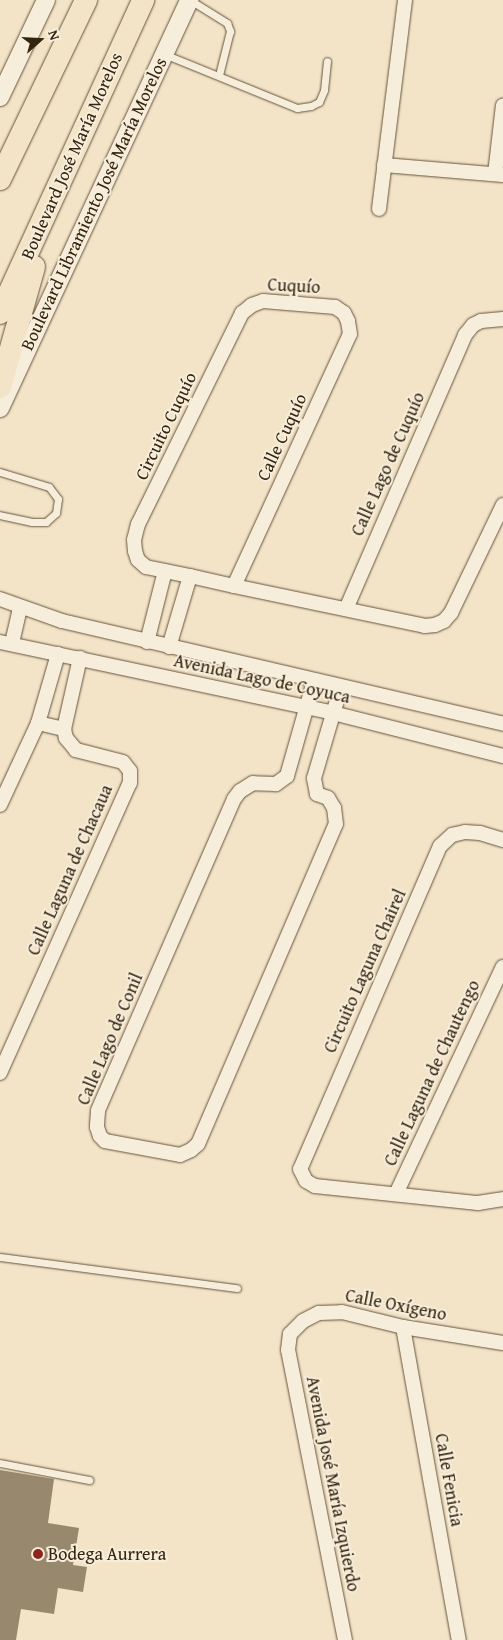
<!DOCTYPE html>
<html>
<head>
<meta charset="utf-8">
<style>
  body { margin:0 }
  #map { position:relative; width:503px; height:1640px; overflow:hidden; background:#f3e3c7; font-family:"Gentium Book Plus",serif }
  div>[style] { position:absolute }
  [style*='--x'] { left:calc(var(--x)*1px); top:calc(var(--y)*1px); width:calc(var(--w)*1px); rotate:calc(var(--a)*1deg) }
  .building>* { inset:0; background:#97886e }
  .roads { filter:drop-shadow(0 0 1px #64543c) drop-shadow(0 0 1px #64543c) }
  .service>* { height:7px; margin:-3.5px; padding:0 3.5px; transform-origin:3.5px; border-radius:3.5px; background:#f7eddb }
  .minor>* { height:14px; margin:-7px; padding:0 7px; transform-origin:7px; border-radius:7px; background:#f7eddb }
  .tertiary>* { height:18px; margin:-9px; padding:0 9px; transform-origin:9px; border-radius:9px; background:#f7eddb }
  .primary>* { height:22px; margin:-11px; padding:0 11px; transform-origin:11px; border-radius:11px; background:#f3e3c7 }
  .dots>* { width:14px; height:14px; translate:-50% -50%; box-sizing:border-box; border:2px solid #f7eddb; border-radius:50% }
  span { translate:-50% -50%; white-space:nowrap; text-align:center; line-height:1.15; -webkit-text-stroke:4px #f7eddb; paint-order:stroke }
  .street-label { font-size:18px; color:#34250e }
  .poi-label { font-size:18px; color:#34250e }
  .left { translate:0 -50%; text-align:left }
  .north { position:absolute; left:15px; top:15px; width:50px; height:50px; -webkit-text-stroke:4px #f7eddb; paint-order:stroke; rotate:71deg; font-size:14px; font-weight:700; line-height:20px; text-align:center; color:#34250e }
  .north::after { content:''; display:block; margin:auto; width:18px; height:22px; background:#34250e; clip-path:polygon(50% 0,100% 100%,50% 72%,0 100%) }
</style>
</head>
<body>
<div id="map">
  <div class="building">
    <i style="clip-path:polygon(0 1470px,54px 1479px,48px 1523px,79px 1528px,73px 1565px,87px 1567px,83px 1592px,58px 1588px,54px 1614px,21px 1609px,16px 1640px,0 1640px)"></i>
  </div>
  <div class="roads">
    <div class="service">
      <i style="--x:190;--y:0;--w:44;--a:31.9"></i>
      <i style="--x:227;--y:23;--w:9;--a:69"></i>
      <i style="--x:230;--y:31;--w:45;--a:104"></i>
      <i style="--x:164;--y:54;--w:144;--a:22.1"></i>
      <i style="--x:297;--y:108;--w:14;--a:-8"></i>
      <i style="--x:311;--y:106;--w:9;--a:-27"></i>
      <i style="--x:319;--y:102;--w:13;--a:-67"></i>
      <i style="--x:324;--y:90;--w:29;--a:-84"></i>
      <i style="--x:0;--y:472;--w:51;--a:17"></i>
      <i style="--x:49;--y:487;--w:15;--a:53"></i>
      <i style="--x:58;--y:499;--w:14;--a:98"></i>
      <i style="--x:56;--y:513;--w:13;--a:138"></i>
      <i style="--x:46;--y:522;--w:14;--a:180"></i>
      <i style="--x:32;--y:522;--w:33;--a:-168"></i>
      <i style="--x:0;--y:1257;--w:239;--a:7.5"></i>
      <i style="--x:0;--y:1463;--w:91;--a:10.8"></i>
    </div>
    <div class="minor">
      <i style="--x:384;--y:165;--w:119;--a:4.8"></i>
      <i style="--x:495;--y:174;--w:69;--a:-83.4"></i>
      <i style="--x:379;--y:209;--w:211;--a:-82.9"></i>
      <i style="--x:234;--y:586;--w:277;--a:-65.3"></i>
      <i style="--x:350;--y:334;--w:13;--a:-99"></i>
      <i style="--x:348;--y:321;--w:9;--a:-117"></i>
      <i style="--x:344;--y:313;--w:11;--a:-146"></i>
      <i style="--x:335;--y:307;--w:72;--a:-175.2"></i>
      <i style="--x:263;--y:301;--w:12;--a:160"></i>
      <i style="--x:252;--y:305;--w:13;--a:141"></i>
      <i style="--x:242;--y:313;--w:235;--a:116.2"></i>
      <i style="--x:138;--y:524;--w:16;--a:104"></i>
      <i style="--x:134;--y:540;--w:11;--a:85"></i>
      <i style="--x:135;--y:551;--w:9;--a:72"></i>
      <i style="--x:138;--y:560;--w:11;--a:41"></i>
      <i style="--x:146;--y:567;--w:45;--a:11.6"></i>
      <i style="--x:190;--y:576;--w:45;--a:12.8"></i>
      <i style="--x:234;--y:586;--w:195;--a:11.8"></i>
      <i style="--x:425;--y:626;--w:10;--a:-6"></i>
      <i style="--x:435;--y:625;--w:10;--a:-24"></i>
      <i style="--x:444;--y:621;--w:11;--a:-49"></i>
      <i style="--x:451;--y:613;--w:120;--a:-64.3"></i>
      <i style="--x:0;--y:599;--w:66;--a:19.5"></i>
      <i style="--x:62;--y:621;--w:453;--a:13.1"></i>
      <i style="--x:346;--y:609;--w:299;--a:-66.5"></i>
      <i style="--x:465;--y:335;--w:13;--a:-51"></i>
      <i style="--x:473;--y:325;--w:9;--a:-27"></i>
      <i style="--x:481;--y:321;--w:22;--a:-5"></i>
      <i style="--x:0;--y:642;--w:340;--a:12"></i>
      <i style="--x:333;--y:713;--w:175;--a:14.2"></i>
      <i style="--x:147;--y:642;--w:73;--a:-75.8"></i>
      <i style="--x:12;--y:643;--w:36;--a:-77"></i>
      <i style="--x:169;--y:647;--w:74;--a:-73.5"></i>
      <i style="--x:314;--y:681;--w:99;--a:105.9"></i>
      <i style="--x:287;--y:776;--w:14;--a:144"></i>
      <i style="--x:276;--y:784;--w:23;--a:-178"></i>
      <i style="--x:253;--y:783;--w:15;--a:148"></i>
      <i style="--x:240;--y:791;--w:10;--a:127"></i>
      <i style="--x:234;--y:799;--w:340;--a:113.6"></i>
      <i style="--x:98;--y:1111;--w:16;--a:94"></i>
      <i style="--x:97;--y:1127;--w:9;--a:72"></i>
      <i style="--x:100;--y:1136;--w:7;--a:45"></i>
      <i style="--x:105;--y:1141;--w:76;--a:10.6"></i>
      <i style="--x:180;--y:1155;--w:12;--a:-24"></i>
      <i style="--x:191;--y:1150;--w:9;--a:-41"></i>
      <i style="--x:198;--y:1144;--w:348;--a:-66.7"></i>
      <i style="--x:336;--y:824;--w:16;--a:-97"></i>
      <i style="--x:334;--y:808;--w:12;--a:-121"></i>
      <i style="--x:328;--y:798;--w:12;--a:-160"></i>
      <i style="--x:317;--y:794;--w:16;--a:-101"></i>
      <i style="--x:314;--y:778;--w:95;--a:-73.5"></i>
      <i style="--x:38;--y:723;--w:27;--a:13"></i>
      <i style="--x:0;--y:805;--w:90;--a:-65.1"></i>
      <i style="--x:38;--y:723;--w:72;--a:-73.8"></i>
      <i style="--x:503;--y:840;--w:24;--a:-163"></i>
      <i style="--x:480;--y:833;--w:15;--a:-176"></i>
      <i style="--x:465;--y:832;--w:13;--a:167"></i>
      <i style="--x:452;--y:835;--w:16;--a:137"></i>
      <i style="--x:440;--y:846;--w:352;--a:113.4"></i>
      <i style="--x:300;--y:1169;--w:13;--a:63"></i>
      <i style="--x:306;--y:1181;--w:10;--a:29"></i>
      <i style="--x:315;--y:1186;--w:164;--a:6"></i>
      <i style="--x:478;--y:1203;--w:25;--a:-9"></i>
      <i style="--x:0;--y:1073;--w:318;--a:-65.9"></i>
      <i style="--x:130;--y:783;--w:12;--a:-90"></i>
      <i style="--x:130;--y:771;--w:11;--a:-128"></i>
      <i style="--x:123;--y:762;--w:49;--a:-165.7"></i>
      <i style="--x:76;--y:750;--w:16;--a:-130"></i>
      <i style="--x:66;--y:738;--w:9;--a:-103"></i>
      <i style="--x:64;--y:729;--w:73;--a:-77.3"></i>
      <i style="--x:396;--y:1194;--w:251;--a:-64.8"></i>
      <i style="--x:403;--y:1327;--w:318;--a:79.9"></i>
      <i style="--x:345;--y:1640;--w:296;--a:-101.1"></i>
      <i style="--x:288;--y:1350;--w:16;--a:-83"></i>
      <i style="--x:290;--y:1334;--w:18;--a:-45"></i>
      <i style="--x:303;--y:1321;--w:18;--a:-27"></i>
      <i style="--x:319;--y:1313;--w:23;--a:-2"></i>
      <i style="--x:342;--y:1312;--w:63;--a:13.8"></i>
      <i style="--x:403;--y:1327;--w:101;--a:9.1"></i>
    </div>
    <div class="tertiary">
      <i style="--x:0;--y:97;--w:107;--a:-64.6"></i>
      <i style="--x:0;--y:408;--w:450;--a:-65.1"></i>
    </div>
    <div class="primary">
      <i style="--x:0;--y:179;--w:199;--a:-64.3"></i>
      <i style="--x:0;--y:313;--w:344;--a:-65.4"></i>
      <i style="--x:0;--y:387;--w:125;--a:-74.2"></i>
    </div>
  </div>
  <div class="dots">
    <i style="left:38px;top:1554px;background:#8f2418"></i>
  </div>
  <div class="street-label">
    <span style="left:72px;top:156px;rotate:-66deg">Boulevard José María Morelos</span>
    <span style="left:94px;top:204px;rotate:-65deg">Boulevard Libramiento José María Morelos</span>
    <span style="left:294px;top:286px;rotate:3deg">Cuquío</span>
    <span style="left:166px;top:426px;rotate:-64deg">Circuito Cuquío</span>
    <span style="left:282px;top:437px;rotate:-65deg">Calle Cuquío</span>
    <span style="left:388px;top:464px;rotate:-66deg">Calle Lago de Cuquío</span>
    <span style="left:262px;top:679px;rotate:12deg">Avenida Lago de Coyuca</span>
    <span style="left:70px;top:870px;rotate:-66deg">Calle Laguna de Chacaua</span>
    <span style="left:365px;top:971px;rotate:-66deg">Circuito Laguna Chairel</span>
    <span style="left:110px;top:1039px;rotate:-67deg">Calle Lago de Conil</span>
    <span style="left:432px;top:1073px;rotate:-65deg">Calle Laguna de Chautengo</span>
    <span style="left:396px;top:1305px;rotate:11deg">Calle Oxígeno</span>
    <span style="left:449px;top:1480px;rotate:80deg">Calle Fenicia</span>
    <span style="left:333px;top:1484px;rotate:79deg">Avenida José María Izquierdo</span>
  </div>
  <div class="poi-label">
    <span class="left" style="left:48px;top:1554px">Bodega Aurrera</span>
  </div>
  <div class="north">N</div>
</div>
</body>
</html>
